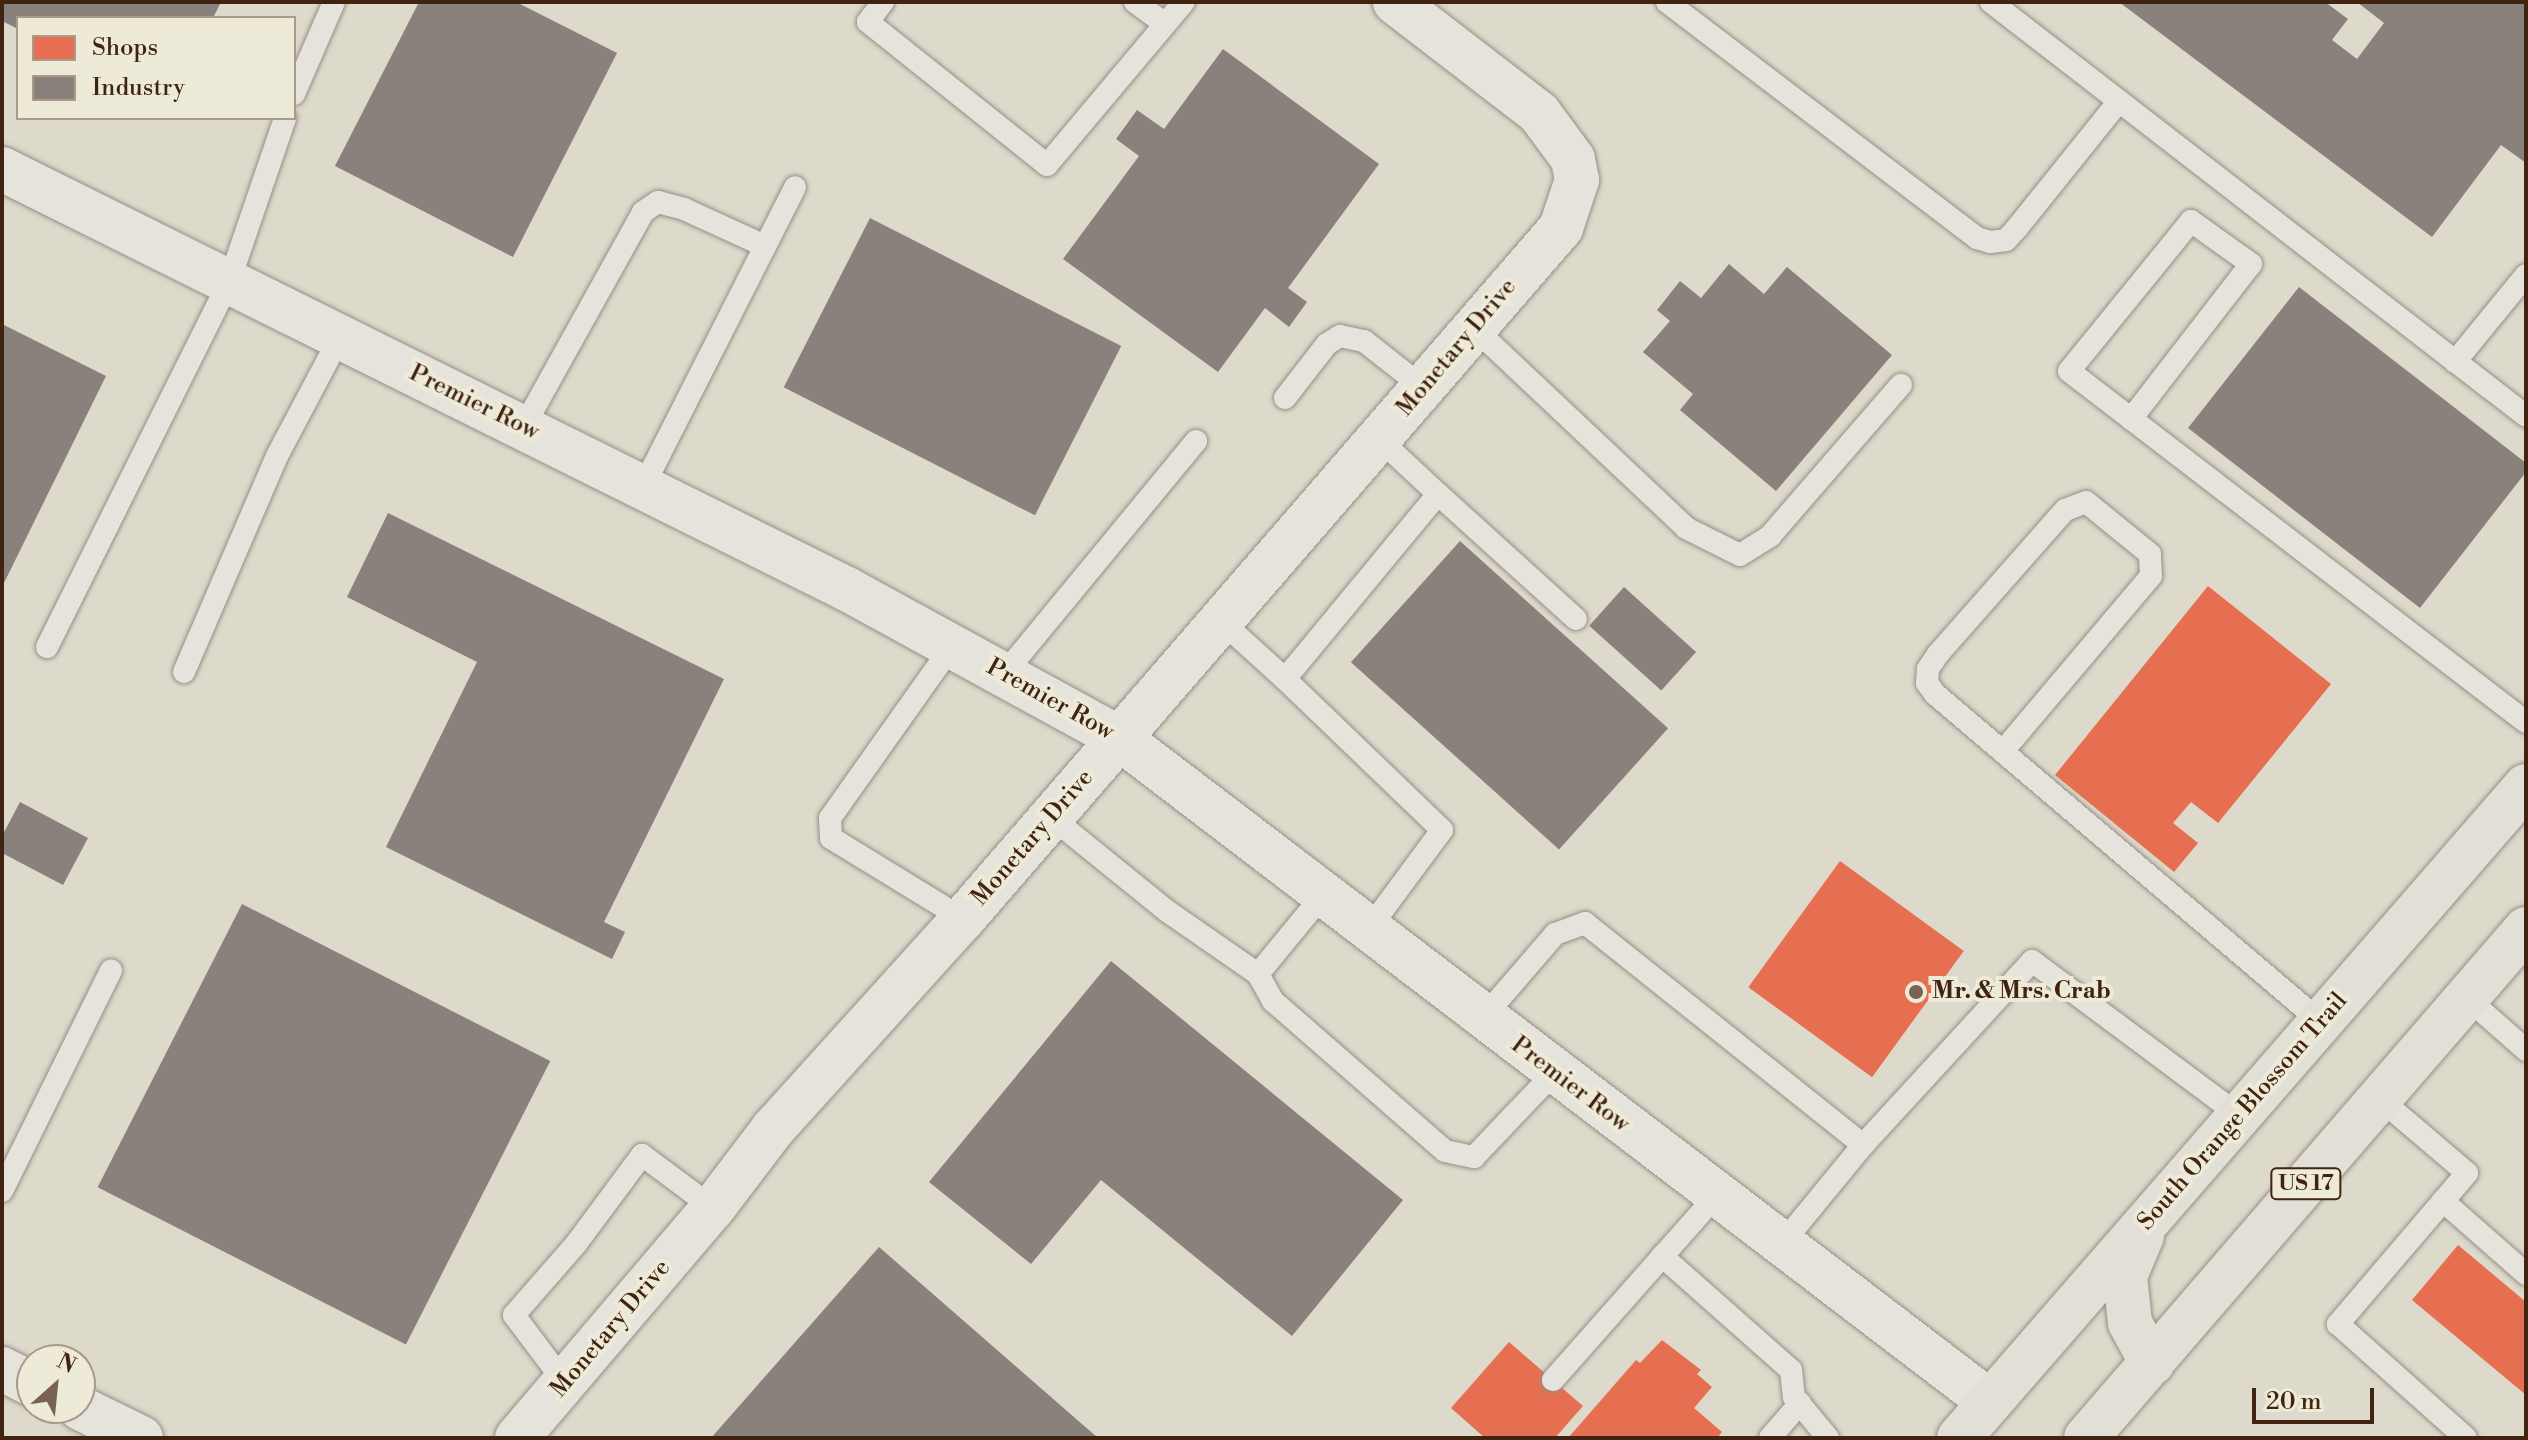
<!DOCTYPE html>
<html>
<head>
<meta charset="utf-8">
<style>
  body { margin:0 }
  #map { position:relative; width:2528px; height:1440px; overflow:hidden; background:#ddd9cb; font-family:"Libre Bodoni",serif }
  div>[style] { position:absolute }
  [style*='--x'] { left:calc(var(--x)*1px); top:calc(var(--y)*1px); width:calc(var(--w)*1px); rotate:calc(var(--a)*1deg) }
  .shops>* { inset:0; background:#e76f51; transform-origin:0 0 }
  .industry>* { inset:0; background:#8a817c; transform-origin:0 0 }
  .roads { filter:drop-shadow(0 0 2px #968f85) drop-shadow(0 0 2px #968f85) }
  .service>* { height:22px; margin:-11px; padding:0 11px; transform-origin:11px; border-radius:11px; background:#e6e3dc }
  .minor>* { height:44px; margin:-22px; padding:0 22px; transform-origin:22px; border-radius:22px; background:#e6e3dc }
  .tertiary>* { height:44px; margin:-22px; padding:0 22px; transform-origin:22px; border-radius:22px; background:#e6e3dc }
  .primary>* { height:44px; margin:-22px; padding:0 22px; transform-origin:22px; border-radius:22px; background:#e1dfd6 }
  .dots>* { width:22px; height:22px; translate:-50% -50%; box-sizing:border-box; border:4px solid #eeead8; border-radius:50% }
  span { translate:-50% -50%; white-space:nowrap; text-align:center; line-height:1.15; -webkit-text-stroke:8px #eeead8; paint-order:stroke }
  .shield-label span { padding:2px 6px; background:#eeead8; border:2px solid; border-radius:6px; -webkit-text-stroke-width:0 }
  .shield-label { font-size:22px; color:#412312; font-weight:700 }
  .street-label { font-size:24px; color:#412312 }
  .poi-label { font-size:24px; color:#412312; font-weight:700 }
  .left { translate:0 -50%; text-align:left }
  .frame { position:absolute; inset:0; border:4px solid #412312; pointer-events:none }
  .legend { position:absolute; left:16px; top:16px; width:280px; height:104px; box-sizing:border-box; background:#eeead8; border:2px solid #a99a89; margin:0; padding:10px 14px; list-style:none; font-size:24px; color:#412312 }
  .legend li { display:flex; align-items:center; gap:16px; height:40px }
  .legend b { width:40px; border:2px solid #a99a89 }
  .north { position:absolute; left:16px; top:1344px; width:80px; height:80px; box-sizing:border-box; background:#eeead8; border:2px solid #a99a89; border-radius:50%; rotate:27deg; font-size:22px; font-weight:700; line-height:32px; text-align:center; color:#412312 }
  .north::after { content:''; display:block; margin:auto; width:28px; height:36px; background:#786353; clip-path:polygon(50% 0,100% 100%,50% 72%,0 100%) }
  .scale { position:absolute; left:2252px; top:1388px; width:122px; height:36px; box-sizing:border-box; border:4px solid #412312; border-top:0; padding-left:10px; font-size:24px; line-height:28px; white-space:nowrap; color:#412312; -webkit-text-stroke:6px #eeead8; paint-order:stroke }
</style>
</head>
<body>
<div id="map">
  <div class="shops">
    <i style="clip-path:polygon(2208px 586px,2331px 684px,2218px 823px,2191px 802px,2173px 823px,2198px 843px,2174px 872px,2055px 775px)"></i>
    <i style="left:1840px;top:861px;width:153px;height:156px;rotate:36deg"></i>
    <i style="clip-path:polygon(2458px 1245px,2526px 1302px,2526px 1395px,2412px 1300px)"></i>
    <i style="clip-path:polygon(1662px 1340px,1701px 1370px,1697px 1374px,1712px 1387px,1694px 1408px,1722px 1432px,1717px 1438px,1568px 1438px,1636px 1360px,1640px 1363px)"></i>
    <i style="clip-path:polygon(1509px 1342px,1583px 1406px,1555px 1438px,1485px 1438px,1451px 1408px)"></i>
  </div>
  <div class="industry">
    <i style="clip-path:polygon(2px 2px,221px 2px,213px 18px,18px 18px,18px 29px,2px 21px)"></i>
    <i style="clip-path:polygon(419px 2px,516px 2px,617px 53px,513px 257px,335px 166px)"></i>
    <i style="clip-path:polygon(2119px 2px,2325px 2px,2348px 19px,2332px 40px,2357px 59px,2384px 23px,2357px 2px,2526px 2px,2526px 163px,2501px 145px,2432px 237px)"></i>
    <i style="clip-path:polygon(1223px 49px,1379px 164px,1288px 288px,1307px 302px,1289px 327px,1265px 308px,1218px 372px,1063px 259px,1139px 156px,1116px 139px,1137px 110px,1164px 129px)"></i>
    <i style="left:870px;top:218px;width:282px;height:190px;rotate:27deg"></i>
    <i style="clip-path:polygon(1729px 264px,1764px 294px,1787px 267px,1892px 355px,1776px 491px,1680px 410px,1693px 394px,1643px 352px,1670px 321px,1657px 310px,1680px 281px,1701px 298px)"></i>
    <i style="clip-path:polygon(2299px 287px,2526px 463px,2526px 472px,2420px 608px,2188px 428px)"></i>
    <i style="clip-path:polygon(2px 324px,106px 376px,2px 587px)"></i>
    <i style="clip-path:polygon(388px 513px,724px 679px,604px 922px,625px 932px,612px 959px,386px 847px,477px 662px,347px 597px)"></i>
    <i style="left:1460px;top:541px;width:280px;height:163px;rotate:42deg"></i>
    <i style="left:1624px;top:587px;width:97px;height:52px;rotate:42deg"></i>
    <i style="clip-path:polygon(20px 802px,88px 838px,63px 885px,2px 853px,2px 836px)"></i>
    <i style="left:242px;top:904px;width:346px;height:318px;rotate:27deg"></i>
    <i style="clip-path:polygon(1111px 961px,1403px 1200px,1292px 1336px,1101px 1180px,1031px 1264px,929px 1182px)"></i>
    <i style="clip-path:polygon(879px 1247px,1098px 1438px,711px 1438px)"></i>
  </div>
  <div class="roads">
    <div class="service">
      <i style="--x:883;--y:2;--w:25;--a:127"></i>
      <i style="--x:868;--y:22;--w:229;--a:38.6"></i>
      <i style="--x:1047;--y:165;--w:213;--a:-50"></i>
      <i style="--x:1135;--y:2;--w:37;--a:36"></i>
      <i style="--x:1667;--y:2;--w:390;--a:37.3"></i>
      <i style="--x:1977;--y:238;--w:14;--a:17"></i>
      <i style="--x:1990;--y:242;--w:16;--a:-7"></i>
      <i style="--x:2006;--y:240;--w:16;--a:-47"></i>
      <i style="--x:2017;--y:228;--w:163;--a:-51.2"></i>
      <i style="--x:1991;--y:2;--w:676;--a:37.73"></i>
      <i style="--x:294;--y:94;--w:100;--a:-66.5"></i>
      <i style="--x:1474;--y:328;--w:291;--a:43.3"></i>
      <i style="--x:1686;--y:528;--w:60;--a:26.6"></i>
      <i style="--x:1740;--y:555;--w:36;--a:-32"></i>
      <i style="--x:1770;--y:536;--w:200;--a:-49.1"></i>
      <i style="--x:2455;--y:362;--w:112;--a:-50.8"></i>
      <i style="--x:1285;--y:398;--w:68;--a:-52.1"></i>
      <i style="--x:1327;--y:344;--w:15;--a:-32"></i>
      <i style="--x:1340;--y:336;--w:25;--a:12"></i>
      <i style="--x:1364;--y:341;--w:76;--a:38.1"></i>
      <i style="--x:2131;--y:419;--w:196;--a:-52.3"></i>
      <i style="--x:2251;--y:264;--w:74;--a:-144.4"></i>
      <i style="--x:2191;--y:221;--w:193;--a:129.1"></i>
      <i style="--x:2069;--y:371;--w:576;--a:37.53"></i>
      <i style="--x:523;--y:428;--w:247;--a:-60.9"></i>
      <i style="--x:643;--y:212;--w:18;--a:-34"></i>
      <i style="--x:658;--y:202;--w:27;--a:15"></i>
      <i style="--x:684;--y:209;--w:89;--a:24.6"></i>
      <i style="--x:643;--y:487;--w:336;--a:-63.1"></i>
      <i style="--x:1438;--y:494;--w:186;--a:42.2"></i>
      <i style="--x:1221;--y:621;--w:86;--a:42.2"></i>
      <i style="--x:1285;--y:679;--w:240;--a:-50.4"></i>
      <i style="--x:1438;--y:494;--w:81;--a:-137"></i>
      <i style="--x:952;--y:646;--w:211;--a:125.3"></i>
      <i style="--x:830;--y:818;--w:20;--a:87"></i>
      <i style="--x:831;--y:838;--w:155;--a:31.5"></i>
      <i style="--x:47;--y:647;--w:408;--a:-63.5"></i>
      <i style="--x:229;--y:282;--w:173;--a:-71.1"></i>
      <i style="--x:184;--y:672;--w:235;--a:-66.7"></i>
      <i style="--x:277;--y:456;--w:135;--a:-62.1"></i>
      <i style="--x:1004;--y:674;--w:302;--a:-50.5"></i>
      <i style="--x:1285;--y:679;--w:218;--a:43.9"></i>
      <i style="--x:1442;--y:830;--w:124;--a:126.5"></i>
      <i style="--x:2003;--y:751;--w:229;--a:-49.8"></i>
      <i style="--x:2151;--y:576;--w:22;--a:-93"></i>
      <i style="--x:2150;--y:554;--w:82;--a:-140.9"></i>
      <i style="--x:2086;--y:502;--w:22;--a:159"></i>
      <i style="--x:2065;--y:510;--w:192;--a:131.4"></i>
      <i style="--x:1938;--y:654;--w:18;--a:124"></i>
      <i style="--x:1928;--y:669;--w:14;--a:94"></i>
      <i style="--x:1927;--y:683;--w:14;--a:54"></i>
      <i style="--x:1935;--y:694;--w:508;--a:40.37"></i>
      <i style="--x:1051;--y:817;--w:149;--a:39"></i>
      <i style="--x:1167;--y:911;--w:111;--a:34.7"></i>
      <i style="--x:1323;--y:895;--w:102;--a:129.4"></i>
      <i style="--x:1258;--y:974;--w:31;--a:61"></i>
      <i style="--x:1273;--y:1001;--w:228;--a:41.1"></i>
      <i style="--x:1445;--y:1151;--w:30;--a:12"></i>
      <i style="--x:1474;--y:1157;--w:116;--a:-46.4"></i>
      <i style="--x:2467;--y:998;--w:79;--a:41.4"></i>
      <i style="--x:1482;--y:1019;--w:112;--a:-49.3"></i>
      <i style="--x:1555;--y:934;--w:32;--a:-20"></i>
      <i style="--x:1585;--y:923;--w:356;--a:38.6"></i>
      <i style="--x:1863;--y:1145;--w:129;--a:129.4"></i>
      <i style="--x:2380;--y:1099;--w:114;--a:40.4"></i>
      <i style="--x:2467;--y:1173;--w:199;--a:130.5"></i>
      <i style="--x:2338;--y:1324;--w:171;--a:41.7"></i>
      <i style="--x:1863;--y:1145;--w:250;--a:-47.4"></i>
      <i style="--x:2032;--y:961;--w:259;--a:36.7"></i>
      <i style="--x:2;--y:1191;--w:246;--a:-63.7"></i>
      <i style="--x:2443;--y:1201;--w:111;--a:41.3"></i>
      <i style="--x:1662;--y:1256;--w:172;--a:41.5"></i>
      <i style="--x:1791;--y:1370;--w:27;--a:84"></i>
      <i style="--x:1794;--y:1397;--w:53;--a:50.3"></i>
      <i style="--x:1553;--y:1380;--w:246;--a:-48.5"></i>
      <i style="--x:565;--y:1383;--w:85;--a:-126.9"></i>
      <i style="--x:514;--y:1315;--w:94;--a:-48.9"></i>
      <i style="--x:576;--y:1244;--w:111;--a:-53.4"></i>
      <i style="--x:642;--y:1155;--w:89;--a:36.7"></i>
      <i style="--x:1770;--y:1438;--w:46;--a:-49.4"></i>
    </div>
    <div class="minor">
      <i style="--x:2;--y:1369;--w:34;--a:27"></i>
      <i style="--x:80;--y:1408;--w:68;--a:26.2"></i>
      <i style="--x:517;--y:1438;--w:302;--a:-49.6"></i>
      <i style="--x:713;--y:1208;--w:99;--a:-52.8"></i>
      <i style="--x:773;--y:1129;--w:283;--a:-47.9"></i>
      <i style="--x:963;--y:919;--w:914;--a:-49.13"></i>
      <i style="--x:1561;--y:228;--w:51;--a:-71.6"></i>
      <i style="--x:1577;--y:180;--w:21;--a:-101"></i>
      <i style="--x:1573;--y:159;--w:57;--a:-126.5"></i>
      <i style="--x:1539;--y:113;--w:182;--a:-142.4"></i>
    </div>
    <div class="tertiary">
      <i style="--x:2;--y:169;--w:944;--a:26.43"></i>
      <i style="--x:847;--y:589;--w:310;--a:28.7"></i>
      <i style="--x:1119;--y:738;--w:1095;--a:37.32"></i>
    </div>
    <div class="primary">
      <i style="--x:2142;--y:1236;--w:43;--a:113"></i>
      <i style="--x:2125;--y:1276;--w:47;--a:83.9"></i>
      <i style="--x:2130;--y:1323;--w:46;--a:61.2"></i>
      <i style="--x:1959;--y:1438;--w:864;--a:-48.99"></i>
      <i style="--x:2086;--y:1438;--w:673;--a:-49.16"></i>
    </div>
  </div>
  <div class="dots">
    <i style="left:1916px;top:992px;background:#786353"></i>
  </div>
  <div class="shield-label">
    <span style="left:2306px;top:1184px">US 17</span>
  </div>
  <div class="street-label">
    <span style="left:1457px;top:348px;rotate:-50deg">Monetary Drive</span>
    <span style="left:474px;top:403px;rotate:26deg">Premier Row</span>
    <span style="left:1050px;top:700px;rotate:29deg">Premier Row</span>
    <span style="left:1033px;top:838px;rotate:-49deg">Monetary Drive</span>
    <span style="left:1570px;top:1085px;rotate:37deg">Premier Row</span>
    <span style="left:2243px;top:1112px;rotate:-49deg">South Orange Blossom Trail</span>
    <span style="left:611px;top:1329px;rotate:-50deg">Monetary Drive</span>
  </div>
  <div class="poi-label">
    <span class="left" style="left:1932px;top:992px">Mr. &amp; Mrs. Crab</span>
  </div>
  <div class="frame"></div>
  <ul class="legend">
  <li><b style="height:22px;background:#e76f51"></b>Shops</li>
  <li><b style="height:22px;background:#8a817c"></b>Industry</li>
  </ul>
  <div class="north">N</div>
  <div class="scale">20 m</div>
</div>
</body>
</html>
